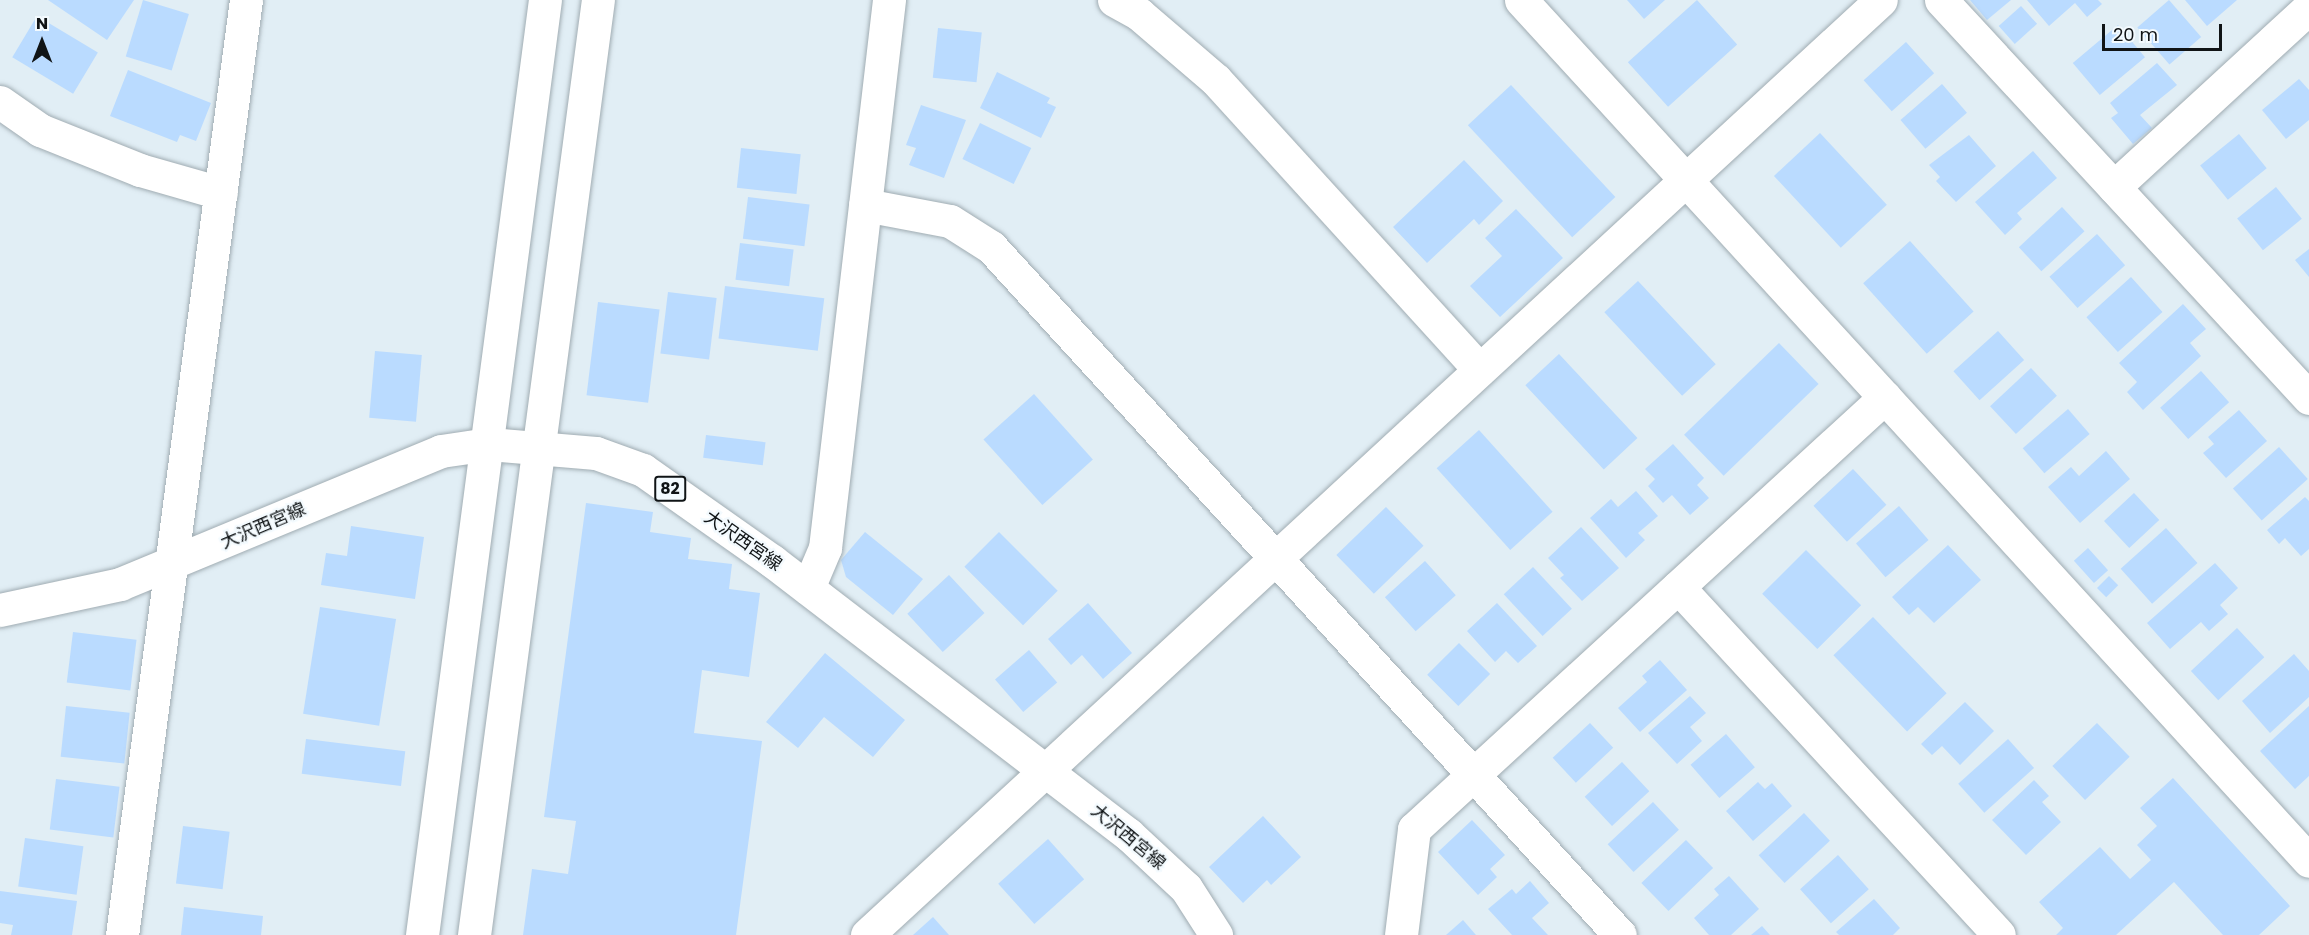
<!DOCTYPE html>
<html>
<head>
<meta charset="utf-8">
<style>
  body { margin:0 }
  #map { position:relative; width:2309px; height:935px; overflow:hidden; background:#e1eef5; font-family:Poppins,"Noto Sans JP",sans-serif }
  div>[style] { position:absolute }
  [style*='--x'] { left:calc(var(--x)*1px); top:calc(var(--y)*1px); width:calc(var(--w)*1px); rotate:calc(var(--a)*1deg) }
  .building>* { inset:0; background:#badbff; transform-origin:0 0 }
  .roads { filter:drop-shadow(0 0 2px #a0acb2) drop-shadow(0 0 2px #a0acb2) }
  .street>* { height:33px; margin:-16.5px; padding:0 16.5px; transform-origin:16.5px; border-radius:16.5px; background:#fff }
  .secondary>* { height:33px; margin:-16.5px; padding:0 16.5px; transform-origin:16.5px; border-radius:16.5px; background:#fff }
  .primary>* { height:33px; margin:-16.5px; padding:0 16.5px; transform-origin:16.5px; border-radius:16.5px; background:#fff }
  span { translate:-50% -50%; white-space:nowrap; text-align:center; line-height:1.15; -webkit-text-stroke:4.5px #f3fafe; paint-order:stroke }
  .shield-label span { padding:2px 4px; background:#f3fafe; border:2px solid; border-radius:4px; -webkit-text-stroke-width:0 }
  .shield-label { font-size:16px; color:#101416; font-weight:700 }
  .street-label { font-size:18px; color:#101416 }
  .north { position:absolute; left:12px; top:12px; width:60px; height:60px; -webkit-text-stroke:4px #f3fafe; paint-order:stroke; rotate:0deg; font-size:16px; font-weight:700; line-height:24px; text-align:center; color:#101416 }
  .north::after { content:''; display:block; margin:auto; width:21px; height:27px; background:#101416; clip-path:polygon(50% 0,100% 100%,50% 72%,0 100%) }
  .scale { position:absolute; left:2102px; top:24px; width:120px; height:27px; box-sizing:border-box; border:3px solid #101416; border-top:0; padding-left:8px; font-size:18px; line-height:21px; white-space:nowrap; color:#101416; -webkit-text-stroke:4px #f3fafe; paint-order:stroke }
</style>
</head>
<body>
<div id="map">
  <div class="building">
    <i style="clip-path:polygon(48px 0,134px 0,107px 40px)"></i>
    <i style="left:143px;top:0;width:48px;height:59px;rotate:17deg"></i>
    <i style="clip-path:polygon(1627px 0,1665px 0,1644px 19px)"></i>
    <i style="left:1697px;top:0;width:60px;height:93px;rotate:48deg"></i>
    <i style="clip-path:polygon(1970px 0,2011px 0,1987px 20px)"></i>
    <i style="clip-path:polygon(2027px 0,2098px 0,2102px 4px,2087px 17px,2075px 3px,2049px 26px)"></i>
    <i style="left:2169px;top:0;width:49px;height:42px;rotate:49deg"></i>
    <i style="clip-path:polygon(2185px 0,2237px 0,2207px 26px)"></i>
    <i style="left:2021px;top:6px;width:24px;height:30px;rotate:48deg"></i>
    <i style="left:37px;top:16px;width:71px;height:48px;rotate:31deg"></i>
    <i style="left:2118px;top:25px;width:42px;height:59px;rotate:50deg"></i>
    <i style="left:938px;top:28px;width:44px;height:50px;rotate:6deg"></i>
    <i style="left:1906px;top:42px;width:42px;height:57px;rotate:48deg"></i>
    <i style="clip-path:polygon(2157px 63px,2177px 85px,2140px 115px,2152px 128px,2133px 144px,2111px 118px,2118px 113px,2110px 103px)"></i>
    <i style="clip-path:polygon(128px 70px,211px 103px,196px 141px,180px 135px,177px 142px,110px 116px)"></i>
    <i style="clip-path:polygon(997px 72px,1050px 98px,1047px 103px,1056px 107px,1041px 138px,980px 108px)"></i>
    <i style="clip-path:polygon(2299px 79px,2309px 90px,2309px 120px,2286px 139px,2262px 110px)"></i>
    <i style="left:1942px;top:84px;width:38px;height:55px;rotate:49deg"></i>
    <i style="left:1511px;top:85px;width:153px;height:59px;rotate:47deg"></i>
    <i style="clip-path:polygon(921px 105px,966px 120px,944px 178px,909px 165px,916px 148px,906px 145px)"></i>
    <i style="left:980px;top:123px;width:57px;height:40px;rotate:26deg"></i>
    <i style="left:1820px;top:133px;width:98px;height:63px;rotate:47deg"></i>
    <i style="left:2239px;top:134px;width:44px;height:50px;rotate:51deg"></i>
    <i style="clip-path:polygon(1969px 135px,1996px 166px,1956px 202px,1936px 181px,1940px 177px,1929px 165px)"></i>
    <i style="left:741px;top:148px;width:60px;height:40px;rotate:6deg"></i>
    <i style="clip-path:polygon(2033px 151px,2057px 178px,2017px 213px,2022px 219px,2005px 235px,1975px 202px)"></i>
    <i style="clip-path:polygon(1464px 160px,1503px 201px,1479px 225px,1474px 219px,1427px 263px,1393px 227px)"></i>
    <i style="left:2276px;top:187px;width:41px;height:50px;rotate:51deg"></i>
    <i style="left:748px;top:197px;width:62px;height:42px;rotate:7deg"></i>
    <i style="left:2062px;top:207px;width:33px;height:59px;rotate:47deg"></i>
    <i style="clip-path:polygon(1516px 209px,1563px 258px,1500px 317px,1470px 286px,1502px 256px,1485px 238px)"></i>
    <i style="left:2097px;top:234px;width:42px;height:64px;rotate:48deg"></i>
    <i style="left:1910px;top:241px;width:95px;height:63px;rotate:48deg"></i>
    <i style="left:740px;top:243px;width:54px;height:37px;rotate:7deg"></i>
    <i style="clip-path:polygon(2309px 249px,2309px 277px,2295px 260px)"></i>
    <i style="left:2131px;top:277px;width:47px;height:60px;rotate:48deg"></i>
    <i style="left:1638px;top:281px;width:114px;height:46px;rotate:47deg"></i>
    <i style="left:725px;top:286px;width:100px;height:53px;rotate:7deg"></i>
    <i style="left:668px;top:292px;width:49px;height:62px;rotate:7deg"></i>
    <i style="left:598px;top:302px;width:62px;height:94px;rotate:7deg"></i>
    <i style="clip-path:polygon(2183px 304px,2206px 329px,2190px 343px,2201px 356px,2143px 410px,2127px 392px,2137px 382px,2119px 363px)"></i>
    <i style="left:1998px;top:331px;width:39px;height:60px;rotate:48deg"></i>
    <i style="left:1779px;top:343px;width:57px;height:132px;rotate:46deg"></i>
    <i style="left:375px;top:351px;width:47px;height:67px;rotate:5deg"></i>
    <i style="left:1559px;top:354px;width:115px;height:46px;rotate:47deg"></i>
    <i style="left:2031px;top:368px;width:38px;height:56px;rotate:47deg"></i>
    <i style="left:2201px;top:371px;width:42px;height:55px;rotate:48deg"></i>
    <i style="left:1034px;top:394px;width:88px;height:68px;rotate:48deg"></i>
    <i style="left:2068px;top:409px;width:33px;height:60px;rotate:49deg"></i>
    <i style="clip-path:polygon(2239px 410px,2267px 441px,2226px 478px,2203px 453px,2214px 444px,2208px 437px)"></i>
    <i style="left:1479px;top:430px;width:110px;height:57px;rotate:48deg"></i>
    <i style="left:706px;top:435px;width:60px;height:23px;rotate:7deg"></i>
    <i style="clip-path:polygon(1673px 444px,1704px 478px,1697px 485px,1709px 498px,1690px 515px,1672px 495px,1663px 503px,1648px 486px,1655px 479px,1645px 469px)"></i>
    <i style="left:2279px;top:447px;width:43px;height:62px;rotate:48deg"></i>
    <i style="clip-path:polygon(2106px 451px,2130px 479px,2080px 523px,2048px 487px,2071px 467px,2079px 476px)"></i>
    <i style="left:1853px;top:469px;width:49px;height:54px;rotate:47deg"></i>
    <i style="clip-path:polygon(1636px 491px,1658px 516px,1638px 533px,1645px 540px,1626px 558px,1590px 518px,1611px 499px,1618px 507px)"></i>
    <i style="left:2134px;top:493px;width:37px;height:41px;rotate:47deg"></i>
    <i style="clip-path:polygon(2305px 497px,2309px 501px,2309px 549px,2301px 556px,2285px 538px,2279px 544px,2267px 530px)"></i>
    <i style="clip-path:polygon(586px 503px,653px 512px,650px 532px,691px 538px,688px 559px,732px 564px,729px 589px,760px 593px,749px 677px,702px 670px,694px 733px,762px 741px,736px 935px,523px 935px,532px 869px,568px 874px,576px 821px,544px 817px)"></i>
    <i style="left:1899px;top:506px;width:45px;height:57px;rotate:49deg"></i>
    <i style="left:1386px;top:507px;width:54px;height:69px;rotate:46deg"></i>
    <i style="clip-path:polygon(351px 526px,424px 537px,415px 599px,321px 585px,326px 553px,347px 556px)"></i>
    <i style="clip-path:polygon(1581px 527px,1619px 568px,1582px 601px,1560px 578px,1564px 575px,1548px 558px)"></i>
    <i style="left:2166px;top:528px;width:47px;height:61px;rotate:48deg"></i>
    <i style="clip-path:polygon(865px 532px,923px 579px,893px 615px,846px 577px,841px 560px)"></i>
    <i style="left:999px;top:532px;width:83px;height:49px;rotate:45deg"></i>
    <i style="clip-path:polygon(1948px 545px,1981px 580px,1934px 623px,1918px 607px,1909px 615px,1892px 597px)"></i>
    <i style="left:2088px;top:548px;width:30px;height:19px;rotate:48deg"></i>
    <i style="left:1806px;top:550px;width:78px;height:62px;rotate:45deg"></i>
    <i style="left:1425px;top:561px;width:46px;height:54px;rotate:48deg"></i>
    <i style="clip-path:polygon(2215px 563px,2238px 588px,2220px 605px,2228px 614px,2209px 631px,2201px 622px,2170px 649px,2147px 623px)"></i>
    <i style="left:1533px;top:567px;width:57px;height:40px;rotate:47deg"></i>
    <i style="left:949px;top:575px;width:52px;height:57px;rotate:47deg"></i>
    <i style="left:2109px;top:576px;width:13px;height:17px;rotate:45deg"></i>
    <i style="clip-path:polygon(1088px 603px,1132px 653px,1103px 679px,1082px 655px,1071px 665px,1048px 639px)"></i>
    <i style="clip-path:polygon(1497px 603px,1537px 646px,1518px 663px,1506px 651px,1495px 662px,1467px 631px)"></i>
    <i style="left:320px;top:607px;width:77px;height:108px;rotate:9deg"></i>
    <i style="left:1873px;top:617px;width:106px;height:55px;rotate:46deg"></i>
    <i style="left:2237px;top:628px;width:40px;height:63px;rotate:47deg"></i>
    <i style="left:73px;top:632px;width:64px;height:51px;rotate:7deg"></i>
    <i style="left:1459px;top:643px;width:44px;height:45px;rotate:45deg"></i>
    <i style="left:1029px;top:650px;width:43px;height:45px;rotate:49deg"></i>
    <i style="clip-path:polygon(825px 653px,905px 720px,873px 757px,824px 717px,798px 748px,766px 722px)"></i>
    <i style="clip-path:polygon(2294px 654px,2309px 671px,2309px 697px,2270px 733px,2242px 701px)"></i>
    <i style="clip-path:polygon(1660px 660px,1687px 690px,1640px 732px,1618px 708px,1647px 682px,1642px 676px)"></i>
    <i style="clip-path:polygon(1690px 696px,1706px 713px,1690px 727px,1702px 741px,1677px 764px,1648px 733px)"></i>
    <i style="clip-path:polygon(1965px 702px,1994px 731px,1960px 765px,1942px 746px,1932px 755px,1921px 744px)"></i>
    <i style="left:66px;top:706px;width:64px;height:51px;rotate:6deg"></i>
    <i style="clip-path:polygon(2309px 706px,2309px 776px,2295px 789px,2260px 751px)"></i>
    <i style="left:1590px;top:723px;width:34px;height:51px;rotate:47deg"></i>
    <i style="left:2097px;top:723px;width:47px;height:62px;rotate:46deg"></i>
    <i style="left:1726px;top:734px;width:44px;height:47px;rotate:49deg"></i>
    <i style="left:306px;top:739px;width:100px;height:35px;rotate:7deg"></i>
    <i style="left:2008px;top:739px;width:39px;height:67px;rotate:48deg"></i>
    <i style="left:1622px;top:762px;width:40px;height:51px;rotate:47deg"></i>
    <i style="clip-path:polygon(2173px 778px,2290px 906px,2259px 935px,2223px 935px,2174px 882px,2116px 935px,2056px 935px,2063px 928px,2039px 902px,2100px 847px,2130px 879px,2151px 860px,2137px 845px,2157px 826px,2140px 808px)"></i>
    <i style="left:56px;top:779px;width:64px;height:51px;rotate:7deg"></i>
    <i style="clip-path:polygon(2034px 780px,2049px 796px,2042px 802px,2061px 822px,2026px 855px,1992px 820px)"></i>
    <i style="clip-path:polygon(1758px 782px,1765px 789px,1772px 783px,1792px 806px,1753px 841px,1726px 811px)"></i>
    <i style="left:1653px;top:802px;width:38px;height:62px;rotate:47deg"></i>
    <i style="left:1804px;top:813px;width:38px;height:62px;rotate:47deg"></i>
    <i style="clip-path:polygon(1263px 816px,1301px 857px,1271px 885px,1267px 880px,1243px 903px,1209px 867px)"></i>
    <i style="clip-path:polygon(1472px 820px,1505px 855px,1490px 869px,1497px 877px,1478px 895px,1438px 852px)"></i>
    <i style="left:183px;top:826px;width:47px;height:58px;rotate:7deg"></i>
    <i style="left:25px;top:838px;width:59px;height:49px;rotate:8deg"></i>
    <i style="left:1048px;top:839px;width:54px;height:67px;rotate:48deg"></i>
    <i style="left:1686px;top:840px;width:39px;height:62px;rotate:46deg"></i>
    <i style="left:1838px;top:855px;width:46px;height:51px;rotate:48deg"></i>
    <i style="clip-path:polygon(1729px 876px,1759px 909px,1731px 935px,1709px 935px,1694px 918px,1719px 895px,1714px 889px)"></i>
    <i style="clip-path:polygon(1530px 881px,1549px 903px,1532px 918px,1548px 935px,1512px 935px,1488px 909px,1512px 889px,1516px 894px)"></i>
    <i style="clip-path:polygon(0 891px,77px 901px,72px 935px,11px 935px,13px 925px,0 923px)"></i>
    <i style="clip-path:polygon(1874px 899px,1900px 928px,1893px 935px,1839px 935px,1836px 932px)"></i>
    <i style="clip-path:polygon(184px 907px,263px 916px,261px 935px,181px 935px)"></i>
    <i style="clip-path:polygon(933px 917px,949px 935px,913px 935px)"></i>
    <i style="clip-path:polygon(1463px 920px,1476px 935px,1446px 935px)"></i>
    <i style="clip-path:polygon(1762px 926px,1770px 935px,1751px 935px)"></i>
  </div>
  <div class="roads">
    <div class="street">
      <i style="--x:1114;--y:0;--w:29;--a:29"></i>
      <i style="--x:1139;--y:14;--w:101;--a:40.6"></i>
      <i style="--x:1216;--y:80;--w:391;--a:47.7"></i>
      <i style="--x:1521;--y:0;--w:1167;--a:47.53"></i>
      <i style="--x:1941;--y:0;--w:542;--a:47.24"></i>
      <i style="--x:0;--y:102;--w:49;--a:35"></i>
      <i style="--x:40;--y:130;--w:108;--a:21.8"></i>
      <i style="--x:140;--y:170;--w:84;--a:15.9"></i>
      <i style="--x:2114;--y:187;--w:265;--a:-42.6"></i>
      <i style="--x:865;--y:205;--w:86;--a:10.7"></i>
      <i style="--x:950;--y:221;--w:49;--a:32.4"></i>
      <i style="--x:991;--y:247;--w:932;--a:47.57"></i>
      <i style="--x:1678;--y:587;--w:473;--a:47.3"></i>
      <i style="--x:808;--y:588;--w:43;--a:-67"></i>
      <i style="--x:825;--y:548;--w:552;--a:-83.34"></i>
      <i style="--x:122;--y:935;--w:943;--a:-82.45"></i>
      <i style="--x:867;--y:935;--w:1379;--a:-42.68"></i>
      <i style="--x:1401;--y:935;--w:107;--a:-83"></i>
      <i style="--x:1414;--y:829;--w:639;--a:-42.53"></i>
    </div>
    <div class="secondary">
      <i style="--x:422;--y:935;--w:943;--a:-82.51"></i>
      <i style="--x:474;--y:935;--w:943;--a:-82.45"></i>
    </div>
    <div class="primary">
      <i style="--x:0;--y:610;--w:123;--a:-12.2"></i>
      <i style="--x:120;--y:584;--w:347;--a:-22.5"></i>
      <i style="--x:441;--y:451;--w:49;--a:-8.3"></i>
      <i style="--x:489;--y:444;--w:107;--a:4.8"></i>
      <i style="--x:596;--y:453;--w:50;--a:19.9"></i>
      <i style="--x:643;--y:470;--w:158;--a:35.2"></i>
      <i style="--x:772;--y:561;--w:449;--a:37.5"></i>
      <i style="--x:1128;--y:834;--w:79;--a:43"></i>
      <i style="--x:1186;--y:888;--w:56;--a:57.4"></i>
    </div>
  </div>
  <div class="shield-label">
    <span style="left:670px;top:489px">82</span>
  </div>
  <div class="street-label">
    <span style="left:263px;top:526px;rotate:-23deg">大沢西宮線</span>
    <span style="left:743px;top:541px;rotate:35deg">大沢西宮線</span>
    <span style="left:1128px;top:837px;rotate:40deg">大沢西宮線</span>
  </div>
  <div class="north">N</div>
  <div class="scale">20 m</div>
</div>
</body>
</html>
